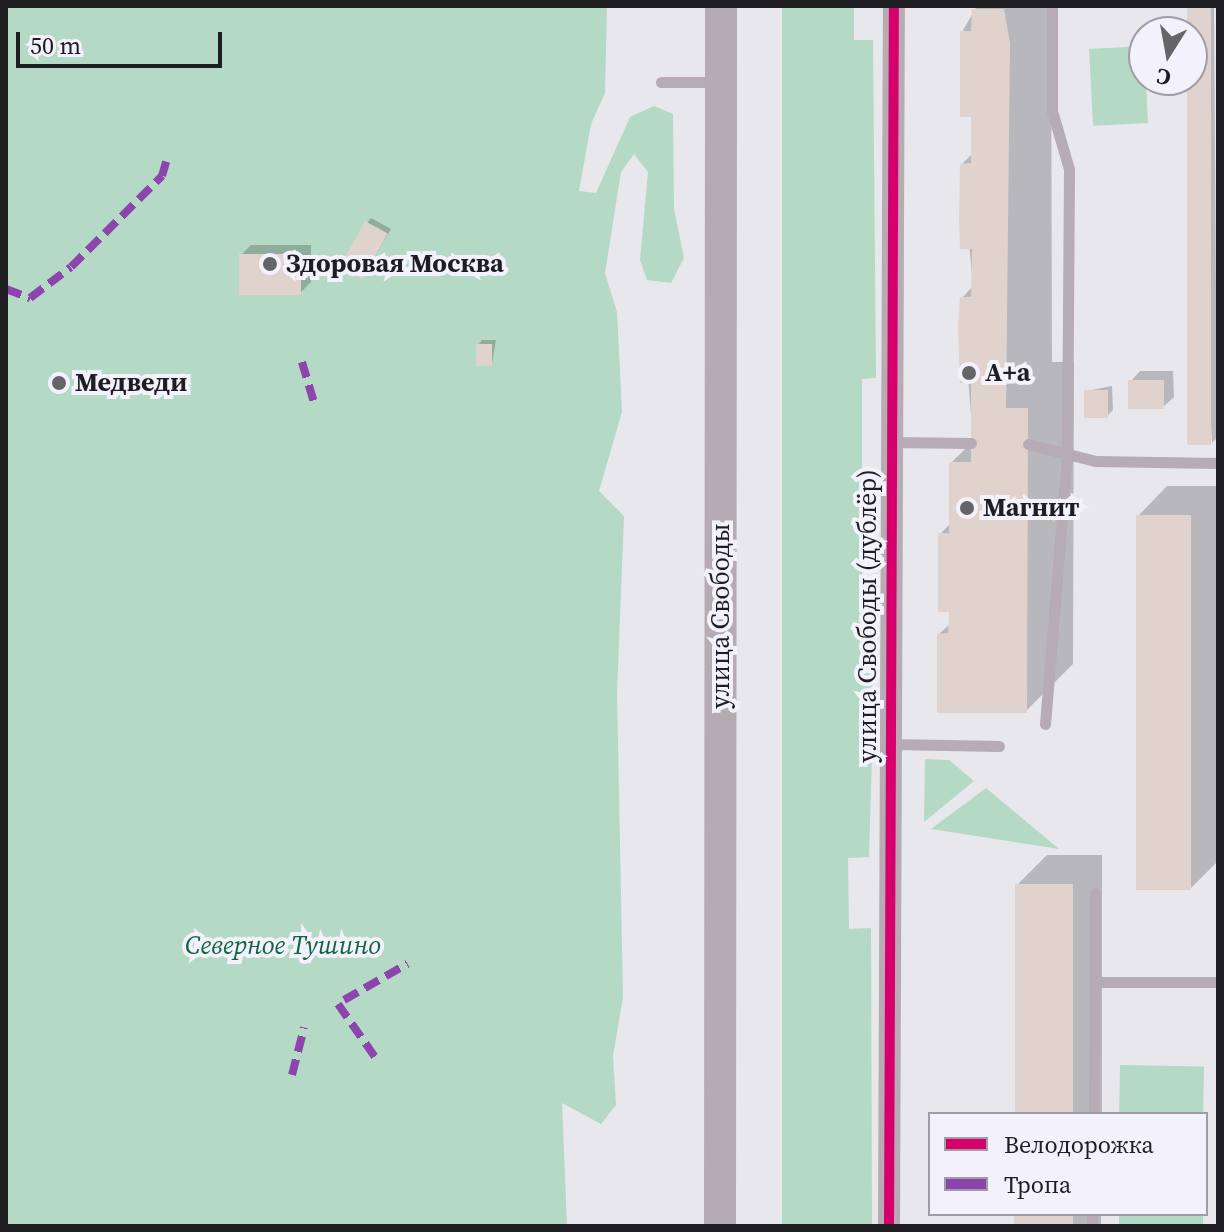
<!DOCTYPE html>
<html>
<head>
<meta charset="utf-8">
<style>
  body { margin:0 }
  #map { position:relative; width:1224px; height:1232px; overflow:hidden; background:#e7e7ec; font-family:"Source Serif 4",serif }
  div>[style] { position:absolute }
  [style*='--x'] { left:calc(var(--x)*1px); top:calc(var(--y)*1px); width:calc(var(--w)*1px); rotate:calc(var(--a)*1deg) }
  .green>* { inset:0; background:#b4d9c4; transform-origin:0 0 }
  .shadow>* { inset:0; background:#0003; transform-origin:0 0 }
  .building>* { inset:0; background:#e0d3cd; transform-origin:0 0 }
  .service>* { height:11px; margin:-5.5px; padding:0 5.5px; transform-origin:5.5px; border-radius:5.5px; background:#b7abb4 }
  .minor>* { height:22px; margin:-11px; padding:0 11px; transform-origin:11px; border-radius:11px; background:#b7abb4 }
  .secondary>* { height:32px; margin:-16px; padding:0 16px; transform-origin:16px; border-radius:16px; background:#b6abb3 }
  .quiet>* { height:8px; margin-top:-4px; transform-origin:0; background:repeating-linear-gradient(90deg,#8e44ad 0 16px,transparent 0 24px) }
  .cycleway>* { height:10px; margin:-5px; padding:0 5px; transform-origin:5px; border-radius:5px; background:#d6006c }
  .dots>* { width:22px; height:22px; translate:-50% -50%; box-sizing:border-box; border:4px solid #f3f2fc; border-radius:50% }
  span { translate:-50% -50%; white-space:nowrap; text-align:center; line-height:1.15; -webkit-text-stroke:8px #f3f2fc; paint-order:stroke }
  .poi-label { font-size:26px; color:#1e1e22; font-weight:700 }
  .left { translate:0 -50%; text-align:left }
  .street-label { font-size:26px; color:#1e1e22 }
  .park-label { font-size:26px; color:#0f653d; font-style:italic }
  .frame { position:absolute; inset:0; border:8px solid #1e1e22; pointer-events:none }
  .legend { position:absolute; left:928px; top:1112px; width:280px; height:104px; box-sizing:border-box; background:#f3f2fc; border:2px solid #9e9da5; margin:0; padding:10px 14px; list-style:none; font-size:24px; color:#1e1e22 }
  .legend li { display:flex; align-items:center; gap:16px; height:40px }
  .legend b { width:40px; border:2px solid #9e9da5 }
  .north { position:absolute; left:1128px; top:16px; width:80px; height:80px; box-sizing:border-box; background:#f3f2fc; border:2px solid #9e9da5; border-radius:50%; rotate:191deg; font-size:22px; font-weight:700; line-height:32px; text-align:center; color:#1e1e22 }
  .north::after { content:''; display:block; margin:auto; width:28px; height:36px; background:#646469; clip-path:polygon(50% 0,100% 100%,50% 72%,0 100%) }
  .scale { position:absolute; left:16px; top:32px; width:206px; height:36px; box-sizing:border-box; border:4px solid #1e1e22; border-top:0; padding-left:10px; font-size:24px; line-height:28px; white-space:nowrap; color:#1e1e22; -webkit-text-stroke:6px #f3f2fc; paint-order:stroke }
</style>
</head>
<body>
<div id="map">
  <div class="green">
    <i style="clip-path:polygon(6px 6px,607px 6px,605px 93px,591px 124px,579px 191px,596px 193px,630px 117px,654px 106px,673px 114px,674px 209px,684px 258px,671px 283px,647px 280px,640px 260px,648px 172px,634px 154px,621px 172px,605px 273px,617px 312px,622px 412px,599px 491px,624px 516px,617px 692px,623px 997px,613px 1056px,616px 1105px,601px 1124px,562px 1103px,567px 1226px,6px 1226px)"></i>
    <i style="clip-path:polygon(782px 6px,854px 6px,854px 40px,873px 40px,876px 378px,862px 379px,862px 619px,876px 619px,869px 857px,848px 858px,849px 929px,871px 928px,872px 1226px,782px 1226px)"></i>
    <i style="left:1144px;top:46px;width:77px;height:55px;rotate:87deg"></i>
    <i style="clip-path:polygon(925px 759px,949px 760px,974px 781px,924px 822px)"></i>
    <i style="clip-path:polygon(986px 788px,1059px 849px,931px 829px)"></i>
    <i style="left:1120px;top:1065px;width:84px;height:49px;rotate:1deg"></i>
    <i style="left:1119px;top:1214px;width:84px;height:12px"></i>
  </div>
  <div class="shadow">
    <i style="clip-path:polygon(977px 6px,1051px 6px,1052px 362px,1074px 362px,1073px 664px,1026px 711px,939px 634px,951px 623px,940px 534px,951px 523px,951px 463px,973px 441px,962px 298px,973px 286px,962px 164px,973px 153px,973px 115px,962px 32px)"></i>
    <i style="clip-path:polygon(1214px 6px,1217px 438px,1212px 443px,1189px 8px)"></i>
    <i style="clip-path:polygon(371px 218px,391px 229px,363px 277px,367px 223px)"></i>
    <i style="clip-path:polygon(251px 245px,311px 245px,311px 282px,301px 292px,241px 255px)"></i>
    <i style="clip-path:polygon(482px 340px,496px 340px,492px 363px,478px 345px)"></i>
    <i style="clip-path:polygon(1140px 371px,1173px 371px,1174px 397px,1163px 407px,1130px 382px)"></i>
    <i style="clip-path:polygon(1112px 386px,1113px 410px,1108px 415px,1086px 391px)"></i>
    <i style="clip-path:polygon(1167px 486px,1218px 486px,1218px 861px,1191px 888px,1138px 516px)"></i>
    <i style="clip-path:polygon(1047px 855px,1102px 855px,1102px 1114px,1017px 1114px,1017px 885px)"></i>
    <i style="left:1016px;top:1214px;width:85px;height:12px"></i>
  </div>
  <div class="building">
    <i style="left:1187px;top:8px;width:24px;height:437px"></i>
    <i style="clip-path:polygon(972px 9px,1004px 9px,1010px 43px,1006px 408px,1028px 408px,1027px 713px,937px 713px,937px 634px,948px 633px,949px 612px,938px 612px,938px 533px,949px 533px,949px 462px,971px 462px,971px 383px,960px 383px,958px 326px,960px 297px,971px 297px,972px 249px,960px 249px,959px 220px,960px 164px,971px 163px,971px 117px,960px 117px,960px 31px,971px 31px)"></i>
    <i style="left:365px;top:221px;width:26px;height:52px;rotate:29deg"></i>
    <i style="left:239px;top:254px;width:62px;height:41px"></i>
    <i style="left:476px;top:344px;width:16px;height:22px"></i>
    <i style="left:1164px;top:380px;width:29px;height:36px;rotate:90deg"></i>
    <i style="left:1084px;top:390px;width:24px;height:28px"></i>
    <i style="left:1136px;top:515px;width:55px;height:375px"></i>
    <i style="left:1015px;top:884px;width:58px;height:230px"></i>
    <i style="left:1014px;top:1214px;width:59px;height:12px"></i>
  </div>
  <div class="service">
    <i style="--x:661;--y:82;--w:59;--a:0"></i>
    <i style="--x:890;--y:442;--w:81;--a:0.7"></i>
    <i style="--x:1028;--y:444;--w:69;--a:14.2"></i>
    <i style="--x:1095;--y:461;--w:123;--a:0.9"></i>
    <i style="--x:1045;--y:724;--w:268;--a:-85.3"></i>
    <i style="--x:1067;--y:457;--w:288;--a:-89.6"></i>
    <i style="--x:1069;--y:169;--w:60;--a:-106.3"></i>
    <i style="--x:1052;--y:111;--w:105;--a:-90"></i>
    <i style="--x:891;--y:744;--w:108;--a:1.1"></i>
    <i style="--x:1095;--y:893;--w:89;--a:90"></i>
    <i style="--x:1095;--y:982;--w:123;--a:0"></i>
    <i style="--x:1094;--y:1114;--w:132;--a:-89.6"></i>
    <i style="--x:1092;--y:1226;--w:12;--a:-90"></i>
  </div>
  <div class="minor">
    <i style="--x:889;--y:1226;--w:1220;--a:-89.77"></i>
  </div>
  <div class="secondary">
    <i style="--x:720;--y:1226;--w:1220;--a:-89.95"></i>
  </div>
  <div class="quiet">
    <i style="--x:6;--y:289;--w:26;--a:21"></i>
    <i style="--x:30;--y:298;--w:51;--a:-37.1"></i>
    <i style="--x:71;--y:267;--w:129;--a:-45"></i>
    <i style="--x:162;--y:176;--w:15;--a:-74"></i>
    <i style="--x:302;--y:362;--w:46;--a:73.5"></i>
    <i style="--x:344;--y:1000;--w:73;--a:-29.7"></i>
    <i style="--x:338;--y:1004;--w:65;--a:55.1"></i>
    <i style="--x:292;--y:1075;--w:49;--a:-75.7"></i>
  </div>
  <div class="cycleway">
    <i style="--x:889;--y:1226;--w:1220;--a:-89.77"></i>
  </div>
  <div class="dots">
    <i style="left:270px;top:264px;background:#646469"></i>
    <i style="left:969px;top:373px;background:#646469"></i>
    <i style="left:59px;top:383px;background:#646469"></i>
    <i style="left:967px;top:508px;background:#646469"></i>
  </div>
  <div class="poi-label">
    <span class="left" style="left:286px;top:264px">Здоровая Москва</span>
    <span class="left" style="left:985px;top:373px">А+а</span>
    <span class="left" style="left:75px;top:383px">Медведи</span>
    <span class="left" style="left:983px;top:508px">Магнит</span>
  </div>
  <div class="street-label">
    <span style="left:721px;top:616px;rotate:-90deg">улица Свободы</span>
    <span style="left:868px;top:616px;rotate:-90deg">улица Свободы (дублёр)</span>
  </div>
  <div class="park-label">
    <span style="left:283px;top:946px">Северное Тушино</span>
  </div>
  <div class="frame"></div>
  <ul class="legend">
  <li><b style="height:10px;background:#d6006c"></b>Велодорожка</li>
  <li><b style="height:10px;background:#8e44ad"></b>Тропа</li>
  </ul>
  <div class="north">С</div>
  <div class="scale">50 m</div>
</div>
</body>
</html>
